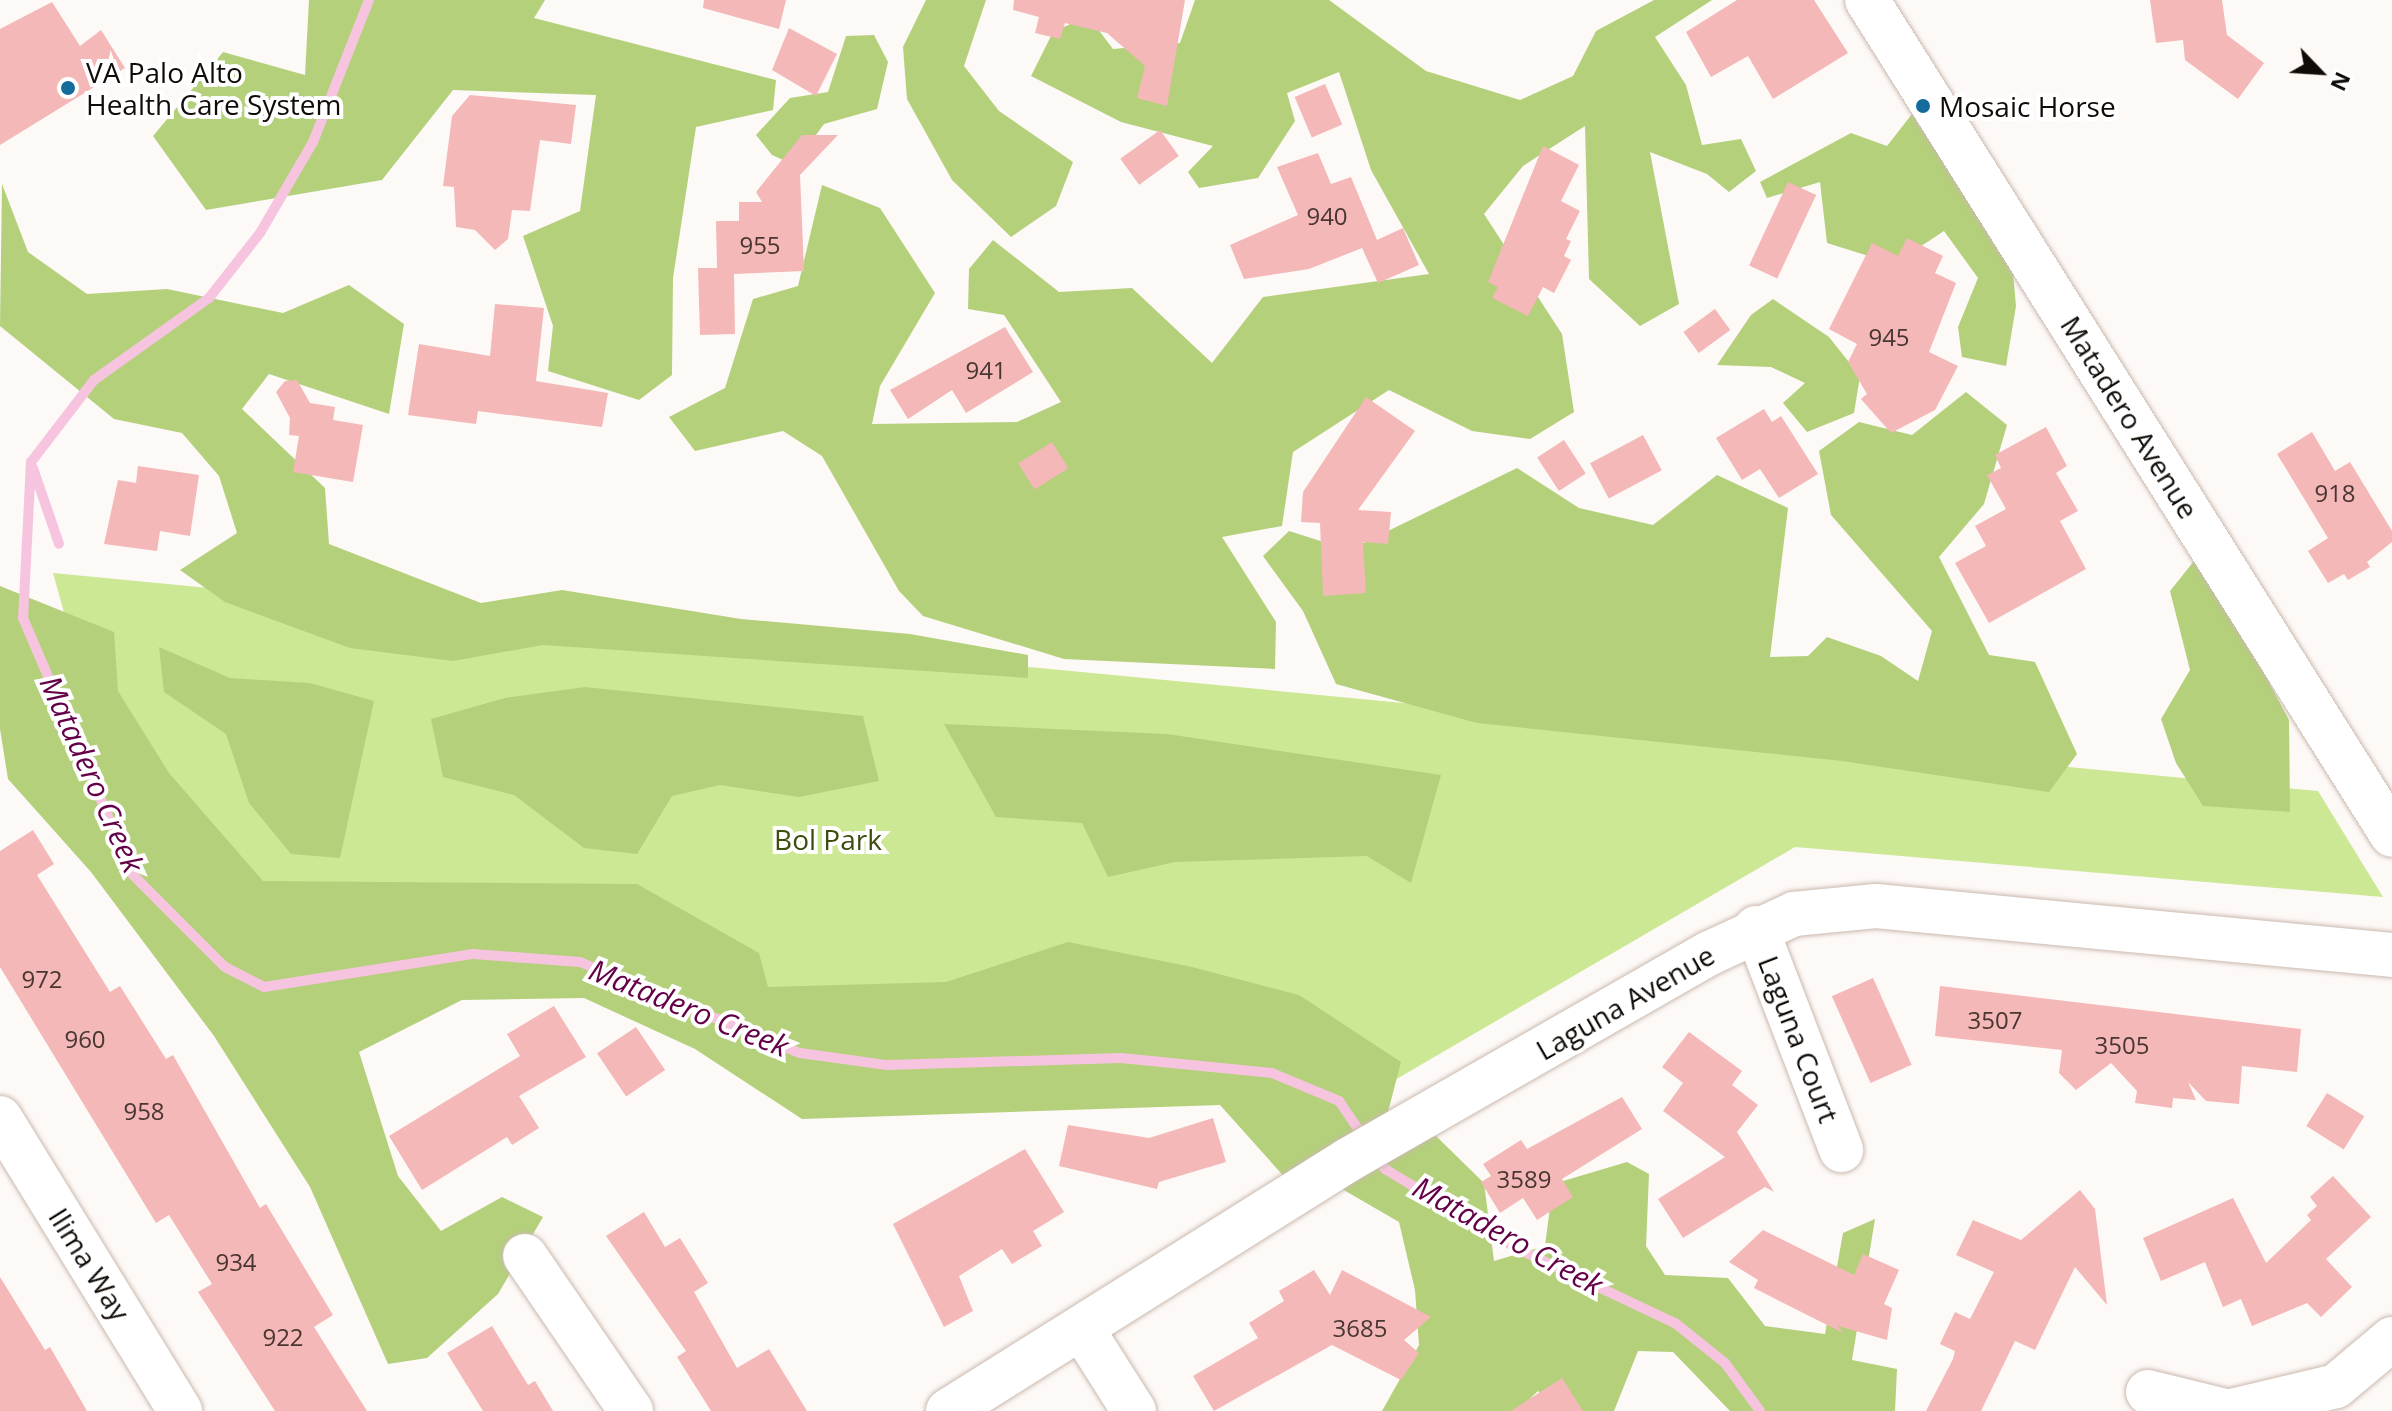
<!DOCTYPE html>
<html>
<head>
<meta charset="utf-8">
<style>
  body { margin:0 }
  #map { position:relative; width:2392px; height:1411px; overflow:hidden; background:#fdf9f7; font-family:"Open Sans",sans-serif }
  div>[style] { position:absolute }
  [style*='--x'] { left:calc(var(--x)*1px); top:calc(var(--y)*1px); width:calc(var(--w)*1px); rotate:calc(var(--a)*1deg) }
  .green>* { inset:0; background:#cce894 }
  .forest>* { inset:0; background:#b4d07b }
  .stream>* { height:10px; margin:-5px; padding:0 5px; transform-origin:5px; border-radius:5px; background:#f7c4e0 }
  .building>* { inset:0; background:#f3b8b7; transform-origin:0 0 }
  .roads { filter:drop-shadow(0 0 2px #cbb9ae) drop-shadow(0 0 2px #cbb9ae) }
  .minor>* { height:44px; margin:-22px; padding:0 22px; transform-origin:22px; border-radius:22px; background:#fff }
  .dots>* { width:22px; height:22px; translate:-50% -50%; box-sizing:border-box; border:4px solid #fff; border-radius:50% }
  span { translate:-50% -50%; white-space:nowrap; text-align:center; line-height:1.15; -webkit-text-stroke:8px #fff; paint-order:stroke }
  .number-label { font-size:24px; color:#493633 }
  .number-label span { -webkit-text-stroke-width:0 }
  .poi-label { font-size:28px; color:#100b07 }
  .left { translate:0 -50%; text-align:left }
  .street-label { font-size:28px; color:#100b07 }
  .park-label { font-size:28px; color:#3c4d0f }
  .water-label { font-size:30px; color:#630047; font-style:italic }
  .north { position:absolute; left:2280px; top:32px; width:80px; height:80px; -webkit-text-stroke:6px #fff; paint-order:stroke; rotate:115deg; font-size:22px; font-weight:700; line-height:32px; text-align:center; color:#100b07 }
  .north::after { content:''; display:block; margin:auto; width:28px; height:36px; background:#100b07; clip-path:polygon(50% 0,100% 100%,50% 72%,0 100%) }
</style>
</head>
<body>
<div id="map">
  <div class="green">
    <i style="clip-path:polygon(53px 573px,2318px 791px,2383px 897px,1795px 847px,1357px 1102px,796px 1034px,289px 932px,99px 738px)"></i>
  </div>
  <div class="forest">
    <i style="clip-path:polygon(309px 0,545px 0,534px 18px,776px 80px,773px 110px,696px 127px,673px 278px,672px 375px,639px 400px,548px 371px,553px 326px,523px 236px,580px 211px,596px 95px,453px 90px,382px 180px,206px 210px,153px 136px,223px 52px,305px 75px)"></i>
    <i style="clip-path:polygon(926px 0,986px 0,964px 66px,999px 111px,1073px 162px,1056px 206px,1011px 237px,952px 180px,907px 99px,903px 47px)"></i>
    <i style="clip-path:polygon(1195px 0,1329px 0,1426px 71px,1520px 100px,1573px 76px,1596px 31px,1654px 0,1712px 0,1655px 37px,1686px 85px,1702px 145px,1741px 139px,1756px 171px,1729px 192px,1707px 174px,1650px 152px,1679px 304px,1640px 326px,1589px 279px,1585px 126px,1523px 166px,1484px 214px,1562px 334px,1574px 412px,1530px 439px,1472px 431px,1389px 390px,1293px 452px,1282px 526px,1222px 537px,1276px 622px,1275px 669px,1064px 659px,923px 616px,899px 591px,822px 456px,783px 431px,695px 451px,669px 417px,725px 388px,753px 299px,798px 286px,822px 185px,880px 208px,935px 293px,880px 386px,872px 424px,1017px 422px,1061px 402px,1004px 315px,968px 309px,969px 269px,993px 240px,1059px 292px,1132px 288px,1212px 363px,1263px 297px,1429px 274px,1371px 170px,1339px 72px,1287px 93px,1295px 121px,1258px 178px,1199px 188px,1188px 172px,1213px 146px,1121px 122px,1031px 76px,1053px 32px,1088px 16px,1113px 49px,1180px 43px)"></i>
    <i style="clip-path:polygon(874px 35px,888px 62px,877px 109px,824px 124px,794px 165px,772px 155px,756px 135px,790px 98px,828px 92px,846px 36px)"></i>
    <i style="clip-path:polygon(1912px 114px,2012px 262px,2016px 306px,2006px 366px,1962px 357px,1958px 327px,1978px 278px,1944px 231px,1894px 264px,1827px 243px,1820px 182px,1767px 198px,1760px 182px,1851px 133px,1887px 146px)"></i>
    <i style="clip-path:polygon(2px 184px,28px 252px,87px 294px,167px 289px,283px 313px,349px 285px,404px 324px,389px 414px,269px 374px,242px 409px,325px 488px,329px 544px,481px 603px,562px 590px,741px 619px,910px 634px,1028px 655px,1028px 678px,543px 645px,453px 661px,350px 648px,225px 602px,180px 570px,237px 533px,219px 476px,182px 433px,114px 419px,0 326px)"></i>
    <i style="clip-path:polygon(1773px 299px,1829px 337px,1860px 376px,1854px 413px,1807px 432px,1783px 403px,1805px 383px,1771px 367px,1717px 365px,1751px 315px)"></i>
    <i style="clip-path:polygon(1966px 392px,2007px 425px,1984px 504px,1939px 557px,1989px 655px,2035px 662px,2077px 754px,2049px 792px,1842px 761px,1477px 723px,1336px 684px,1303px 611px,1263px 556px,1289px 531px,1349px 550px,1517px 468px,1579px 508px,1653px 525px,1717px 475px,1788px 508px,1770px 657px,1808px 656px,1827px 637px,1881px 656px,1918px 681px,1932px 631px,1831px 515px,1819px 451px,1859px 422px,1912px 435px)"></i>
    <i style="clip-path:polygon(2194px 561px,2231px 611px,2289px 720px,2290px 812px,2203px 806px,2176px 763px,2161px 719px,2190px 670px,2170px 591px)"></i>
    <i style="clip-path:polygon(0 586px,114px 632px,118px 691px,169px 773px,263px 881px,637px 884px,759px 953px,768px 987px,946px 982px,1068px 942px,1192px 967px,1299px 995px,1401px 1062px,1383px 1131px,1288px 1181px,1220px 1105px,802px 1119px,695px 1049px,584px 998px,462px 1000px,359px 1052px,398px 1176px,441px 1231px,502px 1197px,543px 1217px,498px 1294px,427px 1358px,388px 1364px,310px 1187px,214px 1036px,91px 872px,8px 779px,0 729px)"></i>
    <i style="clip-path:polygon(159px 647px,230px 678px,310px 683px,374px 701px,340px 858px,291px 854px,249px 803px,226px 734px,164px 692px)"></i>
    <i style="clip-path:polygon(585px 687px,863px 716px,879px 781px,799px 797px,720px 785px,672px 796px,637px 854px,584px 848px,514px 795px,443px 777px,431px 719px,505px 698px)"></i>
    <i style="clip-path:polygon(944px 724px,1167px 734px,1441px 775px,1411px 883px,1367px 856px,1175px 862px,1108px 877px,1082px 823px,996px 817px)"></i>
    <i style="clip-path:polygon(1435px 1135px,1484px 1183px,1494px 1261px,1545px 1246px,1553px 1184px,1627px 1162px,1649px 1174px,1646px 1246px,1665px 1275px,1728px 1278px,1765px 1326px,1825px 1334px,1843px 1233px,1875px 1219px,1852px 1360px,1897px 1369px,1895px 1411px,1730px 1411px,1673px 1352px,1638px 1351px,1614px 1411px,1559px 1411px,1538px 1391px,1517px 1411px,1382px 1411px,1419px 1345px,1415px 1290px,1399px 1222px,1342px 1189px)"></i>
  </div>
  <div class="stream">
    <i style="--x:369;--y:0;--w:153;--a:111.5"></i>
    <i style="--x:313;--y:142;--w:105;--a:120.2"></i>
    <i style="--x:260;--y:233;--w:83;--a:128.1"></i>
    <i style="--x:209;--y:298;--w:141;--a:144.5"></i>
    <i style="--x:94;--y:380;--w:103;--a:127.5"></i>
    <i style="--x:31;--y:462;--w:156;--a:92.9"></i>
    <i style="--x:23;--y:618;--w:280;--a:66.8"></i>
    <i style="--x:133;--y:875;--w:130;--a:45"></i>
    <i style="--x:225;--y:967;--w:44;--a:27.1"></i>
    <i style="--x:264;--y:987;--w:212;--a:-9"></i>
    <i style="--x:473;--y:954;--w:107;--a:4.3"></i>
    <i style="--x:580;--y:962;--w:238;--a:22.5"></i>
    <i style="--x:800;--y:1053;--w:88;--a:7.9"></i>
    <i style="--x:887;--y:1065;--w:234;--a:-1.7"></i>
    <i style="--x:1121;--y:1058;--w:152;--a:5.7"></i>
    <i style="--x:1272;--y:1073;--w:73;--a:22.7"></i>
    <i style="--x:1339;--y:1101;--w:46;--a:55.6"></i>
    <i style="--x:33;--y:468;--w:80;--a:71.1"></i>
    <i style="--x:1376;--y:1155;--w:17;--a:57"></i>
    <i style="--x:1385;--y:1169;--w:153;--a:31.1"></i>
    <i style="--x:1516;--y:1248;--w:176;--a:25.3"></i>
    <i style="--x:1675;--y:1323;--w:64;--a:38.7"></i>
    <i style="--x:1725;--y:1363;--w:59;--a:53.9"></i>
  </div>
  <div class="building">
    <i style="clip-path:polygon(704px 0,786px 0,779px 29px,703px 8px)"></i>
    <i style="clip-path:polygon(1014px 0,1185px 0,1167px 106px,1137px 98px,1145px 66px,1107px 33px,1065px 23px,1060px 39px,1035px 33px,1039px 17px,1013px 10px)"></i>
    <i style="clip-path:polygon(1737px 0,1814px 0,1848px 53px,1773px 99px,1748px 56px,1711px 77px,1686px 32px)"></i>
    <i style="clip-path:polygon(2150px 0,2222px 0,2227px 35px,2264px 63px,2238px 99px,2185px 60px,2183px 40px,2156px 43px)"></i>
    <i style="clip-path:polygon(52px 2px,80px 46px,101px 30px,125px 68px,0 145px,0 29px)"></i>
    <i style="clip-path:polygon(789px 28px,837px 54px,816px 96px,772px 70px)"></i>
    <i style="left:1325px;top:84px;width:44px;height:33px;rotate:67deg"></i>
    <i style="clip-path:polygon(470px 95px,576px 105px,571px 144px,540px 140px,530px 211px,512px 210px,508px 239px,495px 250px,475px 230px,456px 227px,454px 187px,443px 186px,452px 116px)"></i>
    <i style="left:1160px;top:130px;width:32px;height:49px;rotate:54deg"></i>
    <i style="clip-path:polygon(802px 135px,838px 135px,800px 175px,804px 271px,734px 274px,735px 334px,700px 335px,698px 268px,717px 268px,716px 221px,739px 221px,739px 202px,762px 202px,756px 192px)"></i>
    <i style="clip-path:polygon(1543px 146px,1579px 165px,1561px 201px,1580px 211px,1566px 239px,1571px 241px,1564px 256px,1571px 260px,1554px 293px,1543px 287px,1528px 316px,1492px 298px,1498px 287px,1488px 282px)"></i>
    <i style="clip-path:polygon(1318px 153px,1331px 184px,1351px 177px,1377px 240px,1403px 228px,1419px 265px,1378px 283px,1362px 248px,1309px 269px,1244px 279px,1230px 245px,1298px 215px,1277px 167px)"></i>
    <i style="left:1788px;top:182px;width:31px;height:92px;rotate:25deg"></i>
    <i style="clip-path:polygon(1907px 238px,1943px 256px,1935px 273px,1956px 283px,1929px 352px,1958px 366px,1935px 410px,1891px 433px,1861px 399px,1867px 394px,1848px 362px,1857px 344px,1829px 329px,1872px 243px,1898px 256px)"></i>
    <i style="clip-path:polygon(495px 304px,544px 308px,536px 381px,608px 393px,602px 427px,478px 411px,476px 424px,408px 415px,419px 344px,490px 356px)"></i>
    <i style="left:1715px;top:309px;width:26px;height:39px;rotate:54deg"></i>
    <i style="clip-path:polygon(1005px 327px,1033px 372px,966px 413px,952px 390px,908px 419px,890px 390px)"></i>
    <i style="clip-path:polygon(297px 380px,310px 403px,335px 407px,333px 420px,363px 425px,353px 482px,293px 472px,299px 436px,289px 435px,290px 418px,276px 392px,285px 381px)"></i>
    <i style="clip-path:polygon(1366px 397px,1415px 431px,1358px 510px,1391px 512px,1388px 544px,1363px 542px,1366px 593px,1323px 596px,1320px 523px,1301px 522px,1303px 492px)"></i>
    <i style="clip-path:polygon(1764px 409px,1772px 422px,1781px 416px,1818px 474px,1779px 498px,1760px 469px,1742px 480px,1716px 438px)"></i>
    <i style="clip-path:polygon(2046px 427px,2067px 466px,2056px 473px,2078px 511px,2060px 521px,2086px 569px,1989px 623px,1955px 563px,1986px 546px,1975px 526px,2006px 509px,1987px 475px,2001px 468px,1995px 455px)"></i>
    <i style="clip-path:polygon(2312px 432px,2335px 471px,2350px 462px,2392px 531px,2392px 542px,2367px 562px,2370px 567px,2348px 580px,2344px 574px,2328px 583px,2308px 551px,2328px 538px,2277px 454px)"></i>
    <i style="left:1643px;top:435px;width:40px;height:60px;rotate:62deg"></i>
    <i style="left:1564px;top:440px;width:40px;height:32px;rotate:57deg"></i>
    <i style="left:1052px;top:442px;width:31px;height:40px;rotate:58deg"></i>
    <i style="clip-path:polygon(138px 466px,199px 475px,190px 536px,160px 531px,157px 551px,104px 544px,118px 480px,136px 483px)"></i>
    <i style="clip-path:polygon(33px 830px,54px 864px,37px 875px,110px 992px,120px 986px,166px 1059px,173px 1055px,260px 1208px,266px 1204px,333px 1315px,314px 1327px,367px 1411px,275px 1411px,198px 1292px,212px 1284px,169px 1215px,156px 1223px,0 967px,0 851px)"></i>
    <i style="left:1873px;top:978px;width:95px;height:45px;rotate:66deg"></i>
    <i style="clip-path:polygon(1940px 986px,2301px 1029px,2297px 1072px,2242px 1066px,2239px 1104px,2206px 1101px,2188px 1082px,2196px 1100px,2173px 1098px,2172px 1108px,2135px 1103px,2137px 1091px,2111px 1063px,2076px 1090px,2059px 1073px,2062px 1050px,1935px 1036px)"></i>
    <i style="clip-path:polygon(554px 1006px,586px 1057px,519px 1096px,539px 1128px,512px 1145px,507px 1137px,422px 1190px,389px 1136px,520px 1056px,507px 1034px)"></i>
    <i style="left:636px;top:1027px;width:52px;height:47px;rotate:56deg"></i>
    <i style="clip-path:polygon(1689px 1032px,1742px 1071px,1732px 1085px,1758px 1105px,1737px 1132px,1774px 1192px,1765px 1187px,1683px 1238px,1658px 1199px,1725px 1157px,1663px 1111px,1683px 1083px,1662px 1067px)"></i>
    <i style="left:2327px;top:1093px;width:44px;height:39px;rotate:32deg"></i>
    <i style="clip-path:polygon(1622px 1097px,1642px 1129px,1562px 1179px,1573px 1197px,1537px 1220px,1523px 1198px,1500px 1213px,1481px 1182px,1491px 1176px,1483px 1164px,1521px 1140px,1527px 1149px)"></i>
    <i style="clip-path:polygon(1213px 1118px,1226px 1162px,1159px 1182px,1157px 1189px,1059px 1166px,1068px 1125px,1149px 1138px)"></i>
    <i style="clip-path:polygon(1025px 1149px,1064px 1212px,1033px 1231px,1042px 1246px,1012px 1264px,1002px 1249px,959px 1276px,973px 1311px,944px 1327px,893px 1224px)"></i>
    <i style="clip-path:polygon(2333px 1176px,2371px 1217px,2326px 1259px,2352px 1287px,2321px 1317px,2307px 1303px,2252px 1326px,2241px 1299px,2223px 1307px,2205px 1262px,2161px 1281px,2143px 1238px,2233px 1198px,2266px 1263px,2311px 1220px,2307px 1215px,2317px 1206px,2310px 1197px)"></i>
    <i style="clip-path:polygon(2080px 1190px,2095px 1209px,2107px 1305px,2075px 1267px,2035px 1350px,2015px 1341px,1981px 1411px,1926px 1411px,1953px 1359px,1955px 1351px,1940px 1344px,1955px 1312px,1970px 1319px,1994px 1272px,1956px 1255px,1973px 1220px,2021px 1240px)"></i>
    <i style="clip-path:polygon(644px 1212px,665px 1247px,680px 1238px,708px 1283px,694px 1292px,737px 1368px,769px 1349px,807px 1411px,711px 1411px,677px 1357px,686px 1351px,606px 1236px)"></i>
    <i style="clip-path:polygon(1763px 1230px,1854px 1275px,1863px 1254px,1899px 1270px,1884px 1304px,1892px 1308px,1887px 1340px,1838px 1326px,1843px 1333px,1754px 1288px,1758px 1280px,1729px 1262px)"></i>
    <i style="clip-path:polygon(1314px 1270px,1330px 1295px,1342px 1270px,1431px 1317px,1404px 1340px,1419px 1353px,1401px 1380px,1332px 1345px,1214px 1411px,1193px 1376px,1258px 1338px,1249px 1323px,1284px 1301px,1279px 1291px)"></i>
    <i style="clip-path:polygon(0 1277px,45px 1350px,50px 1347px,87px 1411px,0 1411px)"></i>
    <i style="clip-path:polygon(492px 1326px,528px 1385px,535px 1381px,553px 1411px,483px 1411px,447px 1353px)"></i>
    <i style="clip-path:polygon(1562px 1378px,1583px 1411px,1511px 1411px)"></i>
  </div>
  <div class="roads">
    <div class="minor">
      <i style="--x:1867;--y:0;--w:986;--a:57.84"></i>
      <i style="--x:1756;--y:928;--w:238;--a:69"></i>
      <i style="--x:0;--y:1118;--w:344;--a:58.4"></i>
      <i style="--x:525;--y:1256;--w:188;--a:55.6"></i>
      <i style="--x:1082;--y:1329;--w:97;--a:57.6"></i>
      <i style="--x:2148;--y:1392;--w:79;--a:13.9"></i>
      <i style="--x:948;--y:1411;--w:472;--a:-32.1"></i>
      <i style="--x:1348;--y:1160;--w:417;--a:-29.8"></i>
      <i style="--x:1710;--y:953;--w:93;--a:-24.9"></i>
      <i style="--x:1794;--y:914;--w:82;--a:-5.6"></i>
      <i style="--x:1876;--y:906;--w:518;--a:5.42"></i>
      <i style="--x:2232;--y:1411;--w:107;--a:-13.5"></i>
      <i style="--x:2336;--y:1386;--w:73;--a:-40"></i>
    </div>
  </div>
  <div class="dots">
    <i style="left:68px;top:88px;background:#156b9c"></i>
    <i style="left:1923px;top:106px;background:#156b9c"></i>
  </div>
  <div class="number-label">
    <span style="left:1327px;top:216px">940</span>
    <span style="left:760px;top:245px">955</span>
    <span style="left:1889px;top:337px">945</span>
    <span style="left:986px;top:370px">941</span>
    <span style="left:2335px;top:493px">918</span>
    <span style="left:42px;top:979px">972</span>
    <span style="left:1995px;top:1020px">3507</span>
    <span style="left:85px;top:1039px">960</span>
    <span style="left:2122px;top:1045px">3505</span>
    <span style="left:144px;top:1111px">958</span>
    <span style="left:1524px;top:1179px">3589</span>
    <span style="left:236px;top:1262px">934</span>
    <span style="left:1360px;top:1328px">3685</span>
    <span style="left:283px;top:1337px">922</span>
  </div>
  <div class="poi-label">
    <span class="left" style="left:86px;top:88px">VA Palo Alto<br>Health Care System</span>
    <span class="left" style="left:1939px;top:106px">Mosaic Horse</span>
  </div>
  <div class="street-label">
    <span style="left:2130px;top:417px;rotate:58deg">Matadero Avenue</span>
    <span style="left:1625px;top:1002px;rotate:-30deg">Laguna Avenue</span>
    <span style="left:1799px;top:1039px;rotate:69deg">Laguna Court</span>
    <span style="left:90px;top:1264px;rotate:58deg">Ilima Way</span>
  </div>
  <div class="park-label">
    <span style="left:828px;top:839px">Bol Park</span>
  </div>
  <div class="water-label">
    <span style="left:92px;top:774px;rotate:66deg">Matadero Creek</span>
    <span style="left:689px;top:1008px;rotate:22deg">Matadero Creek</span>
    <span style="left:1508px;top:1236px;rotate:29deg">Matadero Creek</span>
  </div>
  <div class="north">N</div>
</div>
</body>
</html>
